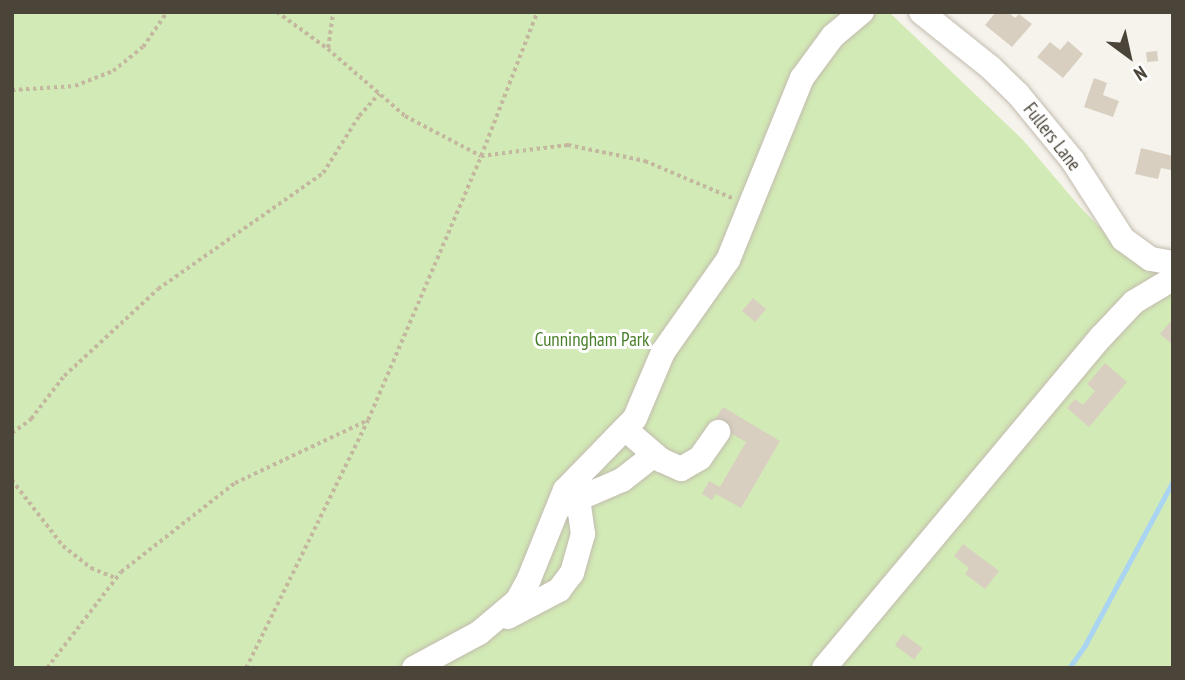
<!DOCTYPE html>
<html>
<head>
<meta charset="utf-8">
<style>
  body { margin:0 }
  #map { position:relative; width:1185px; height:680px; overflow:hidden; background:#f6f3ec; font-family:"PT Sans Narrow",sans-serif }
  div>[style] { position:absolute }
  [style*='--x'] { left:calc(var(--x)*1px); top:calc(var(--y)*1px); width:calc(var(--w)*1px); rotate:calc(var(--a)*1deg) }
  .green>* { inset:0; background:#d2eab5 }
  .stream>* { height:5px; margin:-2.5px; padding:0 2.5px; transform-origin:2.5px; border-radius:2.5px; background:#a9d4f2 }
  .building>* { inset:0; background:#d8cfc1; transform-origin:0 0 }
  .path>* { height:3.5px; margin-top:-1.75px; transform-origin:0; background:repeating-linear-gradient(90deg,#c4b79f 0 3.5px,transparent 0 7px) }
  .roads { filter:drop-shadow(0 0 2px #c2bbae) drop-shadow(0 0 2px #c2bbae) }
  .minor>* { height:24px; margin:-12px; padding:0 12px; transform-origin:12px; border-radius:12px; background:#fff }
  span { translate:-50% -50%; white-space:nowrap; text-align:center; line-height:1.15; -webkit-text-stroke:6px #fff; paint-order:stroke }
  .street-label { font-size:19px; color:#4b4439 }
  .park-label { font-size:19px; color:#4a7f2a }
  .frame { position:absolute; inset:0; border:14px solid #4b4439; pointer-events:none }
  .north { position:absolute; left:1094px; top:21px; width:70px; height:70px; -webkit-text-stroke:5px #fff; paint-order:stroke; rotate:147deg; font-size:19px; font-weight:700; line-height:28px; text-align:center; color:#4b4439 }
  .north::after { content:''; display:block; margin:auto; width:24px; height:32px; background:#4b4439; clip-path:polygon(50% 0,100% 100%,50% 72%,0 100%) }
</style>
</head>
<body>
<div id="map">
  <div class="green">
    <i style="clip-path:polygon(12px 12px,889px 12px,1023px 140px,1080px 207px,1132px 260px,1173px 272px,1173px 668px,12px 668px)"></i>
  </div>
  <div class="stream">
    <i style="--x:1069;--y:668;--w:28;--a:-55"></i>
    <i style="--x:1085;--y:645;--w:186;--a:-61.8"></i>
  </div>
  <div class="building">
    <i style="clip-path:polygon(996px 12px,1008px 12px,1015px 18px,1019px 14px,1032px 24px,1012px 47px,985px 25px)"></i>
    <i style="clip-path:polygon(1068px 41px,1083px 54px,1063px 78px,1037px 57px,1050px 42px,1060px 50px)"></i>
    <i style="left:1157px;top:51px;width:10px;height:11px;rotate:84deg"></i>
    <i style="clip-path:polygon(1094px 78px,1107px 83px,1103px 95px,1119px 101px,1113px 117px,1084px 107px)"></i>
    <i style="clip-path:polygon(1141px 148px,1173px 156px,1171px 170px,1161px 168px,1158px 179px,1135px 174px)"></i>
    <i style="left:753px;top:298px;width:17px;height:17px;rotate:40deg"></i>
    <i style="clip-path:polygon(1170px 322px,1173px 324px,1173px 345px,1160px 334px)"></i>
    <i style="clip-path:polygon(1105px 363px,1127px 382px,1089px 427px,1067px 408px,1075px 399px,1083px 405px,1095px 391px,1087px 384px)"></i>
    <i style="clip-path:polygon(723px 407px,780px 441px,741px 508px,716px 494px,712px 500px,702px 494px,709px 481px,720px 487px,746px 442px,713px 423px)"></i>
    <i style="clip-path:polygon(963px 544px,999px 571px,985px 589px,965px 574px,969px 568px,954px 556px)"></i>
    <i style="left:903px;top:634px;width:24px;height:14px;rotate:36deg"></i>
  </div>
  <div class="path">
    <i style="--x:277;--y:12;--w:63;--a:36"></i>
    <i style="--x:328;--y:49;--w:102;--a:41"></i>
    <i style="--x:405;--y:116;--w:86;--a:27.8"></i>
    <i style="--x:481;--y:156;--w:88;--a:-7.2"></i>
    <i style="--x:568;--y:145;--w:79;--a:11.7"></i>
    <i style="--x:645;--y:161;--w:95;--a:23"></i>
    <i style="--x:328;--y:48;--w:36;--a:-82"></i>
    <i style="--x:12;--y:90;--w:63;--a:-3.6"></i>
    <i style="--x:75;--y:86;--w:41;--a:-21.5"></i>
    <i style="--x:113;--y:71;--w:38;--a:-39"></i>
    <i style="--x:143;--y:47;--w:42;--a:-55.6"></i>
    <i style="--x:12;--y:433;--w:24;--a:-36"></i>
    <i style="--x:31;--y:419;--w:54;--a:-52.5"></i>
    <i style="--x:64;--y:376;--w:128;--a:-42.8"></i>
    <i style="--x:158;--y:289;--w:202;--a:-35.1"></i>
    <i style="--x:323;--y:173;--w:67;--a:-57.7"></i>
    <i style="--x:359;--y:116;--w:30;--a:-48"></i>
    <i style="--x:12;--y:480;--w:83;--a:52.3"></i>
    <i style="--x:63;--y:546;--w:36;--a:38"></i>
    <i style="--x:91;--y:568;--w:27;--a:22"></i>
    <i style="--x:47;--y:668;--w:121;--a:-52.4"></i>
    <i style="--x:121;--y:572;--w:145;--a:-38"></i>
    <i style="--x:235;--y:483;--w:145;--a:-25.3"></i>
    <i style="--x:246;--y:668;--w:276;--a:-63.8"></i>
    <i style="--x:368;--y:420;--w:287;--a:-66.8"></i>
    <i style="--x:481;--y:156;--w:155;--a:-68.7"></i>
  </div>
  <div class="roads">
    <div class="minor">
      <i style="--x:921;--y:12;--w:88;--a:38.6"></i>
      <i style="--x:990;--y:67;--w:39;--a:44"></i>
      <i style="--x:1018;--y:94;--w:87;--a:50.6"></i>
      <i style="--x:1073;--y:161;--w:93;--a:57.3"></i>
      <i style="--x:1123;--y:239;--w:34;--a:36"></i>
      <i style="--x:1151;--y:259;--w:22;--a:10"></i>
      <i style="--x:625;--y:429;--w:48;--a:40.7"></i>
      <i style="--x:661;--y:460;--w:22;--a:24"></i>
      <i style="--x:681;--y:469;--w:22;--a:-30"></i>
      <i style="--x:700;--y:458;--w:32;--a:-55"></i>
      <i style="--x:564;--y:505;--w:63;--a:-23.3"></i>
      <i style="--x:622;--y:480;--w:41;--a:-38"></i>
      <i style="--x:508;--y:617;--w:58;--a:-27.9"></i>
      <i style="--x:559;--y:590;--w:21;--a:-53"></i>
      <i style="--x:572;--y:573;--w:41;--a:-74.2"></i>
      <i style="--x:583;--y:534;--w:36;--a:-98"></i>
      <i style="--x:414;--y:668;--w:74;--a:-28.3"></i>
      <i style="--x:479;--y:633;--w:50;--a:-40.1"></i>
      <i style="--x:517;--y:601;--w:25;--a:-61"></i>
      <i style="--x:529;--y:579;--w:96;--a:-68"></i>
      <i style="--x:565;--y:490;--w:100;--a:-45.8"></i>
      <i style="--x:635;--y:418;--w:72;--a:-67"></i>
      <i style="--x:663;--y:352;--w:113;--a:-54.8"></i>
      <i style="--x:728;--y:260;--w:196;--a:-67.9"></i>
      <i style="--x:802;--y:78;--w:52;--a:-53.6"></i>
      <i style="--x:833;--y:36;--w:38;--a:-40"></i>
      <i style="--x:824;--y:668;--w:432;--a:-50.1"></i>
      <i style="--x:1101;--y:337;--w:48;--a:-46.7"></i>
      <i style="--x:1134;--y:302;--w:35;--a:-31"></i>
    </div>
  </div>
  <div class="street-label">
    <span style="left:1052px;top:137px;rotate:52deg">Fullers Lane</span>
  </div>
  <div class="park-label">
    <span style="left:592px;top:340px">Cunningham Park</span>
  </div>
  <div class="frame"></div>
  <div class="north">N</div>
</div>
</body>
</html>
